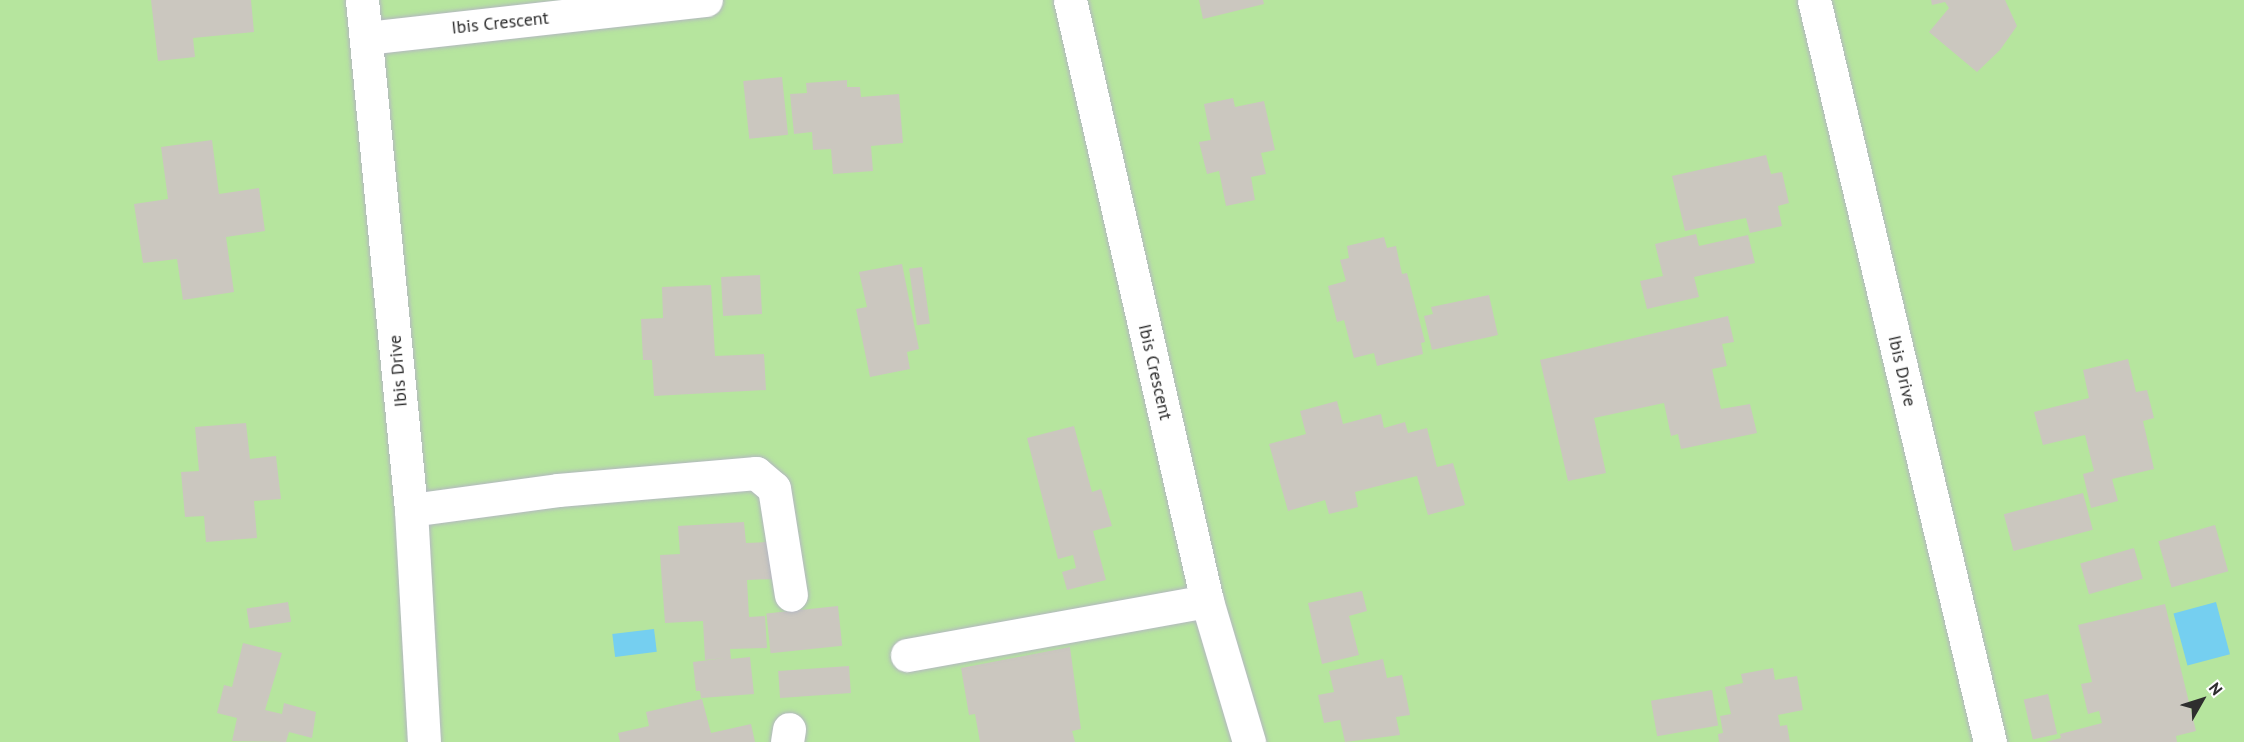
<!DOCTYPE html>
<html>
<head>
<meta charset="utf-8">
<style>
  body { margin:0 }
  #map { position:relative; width:2244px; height:742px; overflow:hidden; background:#efe9e1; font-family:"PT Sans",sans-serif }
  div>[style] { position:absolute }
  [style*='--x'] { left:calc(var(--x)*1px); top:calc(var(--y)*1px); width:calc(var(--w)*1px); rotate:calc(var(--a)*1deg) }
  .green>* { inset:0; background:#b6e59e; transform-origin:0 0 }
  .water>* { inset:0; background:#75cff0; transform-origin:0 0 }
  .building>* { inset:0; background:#cbc7bf; transform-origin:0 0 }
  .roads { filter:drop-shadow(0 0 2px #b4b7c1) drop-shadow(0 0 2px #b4b7c1) }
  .street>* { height:33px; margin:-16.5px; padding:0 16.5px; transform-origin:16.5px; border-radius:16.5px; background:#fff }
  span { translate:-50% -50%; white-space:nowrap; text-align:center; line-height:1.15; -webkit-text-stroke:4.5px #fff; paint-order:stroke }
  .street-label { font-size:18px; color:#2e2e2e }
  .north { position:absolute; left:2172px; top:670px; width:60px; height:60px; -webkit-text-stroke:4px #fff; paint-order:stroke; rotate:51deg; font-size:16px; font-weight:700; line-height:24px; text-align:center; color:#2e2e2e }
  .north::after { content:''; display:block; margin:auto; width:21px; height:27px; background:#2e2e2e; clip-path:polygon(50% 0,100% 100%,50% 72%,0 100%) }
</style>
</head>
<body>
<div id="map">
  <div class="green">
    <i style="left:0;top:0;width:2244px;height:742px"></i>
  </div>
  <div class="water">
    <i style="left:2216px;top:602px;width:54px;height:44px;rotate:75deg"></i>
    <i style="left:654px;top:629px;width:23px;height:42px;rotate:83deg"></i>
  </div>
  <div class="building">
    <i style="clip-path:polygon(151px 0,251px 0,254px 32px,193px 38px,195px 57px,158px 61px)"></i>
    <i style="clip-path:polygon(1199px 0,1263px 0,1264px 4px,1203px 19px)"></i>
    <i style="clip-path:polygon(1931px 0,2005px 0,2017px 26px,2000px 50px,1977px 72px,1929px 32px,1949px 8px,1945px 2px,1932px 5px)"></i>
    <i style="left:782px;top:77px;width:58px;height:39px;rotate:84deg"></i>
    <i style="clip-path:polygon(847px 80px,847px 87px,860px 87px,861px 97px,899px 94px,903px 143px,871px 146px,873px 171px,833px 174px,831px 149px,813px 150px,812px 132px,794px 134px,790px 94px,807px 93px,806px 83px)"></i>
    <i style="clip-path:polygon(1233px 98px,1235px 107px,1264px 101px,1275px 150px,1261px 153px,1266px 174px,1251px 177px,1255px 200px,1226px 206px,1219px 171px,1207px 174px,1199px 142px,1211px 140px,1204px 104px)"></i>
    <i style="clip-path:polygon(212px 140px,219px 194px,259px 188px,265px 231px,226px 237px,234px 292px,183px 300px,177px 259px,143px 263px,134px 204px,168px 199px,161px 147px)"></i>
    <i style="clip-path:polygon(1766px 155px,1771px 174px,1782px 172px,1789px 203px,1778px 206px,1782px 226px,1750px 233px,1746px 218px,1685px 231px,1672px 176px)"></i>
    <i style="clip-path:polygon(1696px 234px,1699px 246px,1748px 235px,1755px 263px,1694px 277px,1699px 297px,1647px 309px,1640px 281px,1663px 276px,1655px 244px)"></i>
    <i style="clip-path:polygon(1384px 237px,1387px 248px,1396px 246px,1402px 274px,1407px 273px,1425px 342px,1421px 343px,1423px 354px,1377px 366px,1374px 353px,1354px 358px,1344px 320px,1337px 322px,1328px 286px,1346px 281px,1340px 260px,1349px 258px,1347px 246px)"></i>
    <i style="clip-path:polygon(902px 264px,919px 349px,907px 352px,910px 369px,870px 377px,856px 309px,867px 307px,859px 272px)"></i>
    <i style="left:922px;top:267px;width:57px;height:13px;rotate:82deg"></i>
    <i style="left:760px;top:275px;width:39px;height:39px;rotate:87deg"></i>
    <i style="clip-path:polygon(711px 285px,715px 356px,764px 354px,766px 390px,654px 396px,652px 360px,643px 360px,641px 319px,663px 318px,662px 287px)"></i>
    <i style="clip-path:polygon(1489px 295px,1498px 335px,1432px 350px,1424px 316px,1433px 314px,1431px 307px)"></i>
    <i style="clip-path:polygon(1728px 316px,1734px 342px,1722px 344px,1727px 366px,1712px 369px,1721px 409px,1750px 404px,1757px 433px,1681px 449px,1678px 434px,1671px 436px,1664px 403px,1594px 418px,1606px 473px,1568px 481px,1540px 360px)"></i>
    <i style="clip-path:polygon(2128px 359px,2136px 392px,2147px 390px,2154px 418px,2143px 421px,2154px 469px,2112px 479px,2118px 501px,2091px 508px,2083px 474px,2094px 471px,2085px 435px,2043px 445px,2034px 412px,2089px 398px,2083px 370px)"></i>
    <i style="clip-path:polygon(1337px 401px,1343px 424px,1381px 414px,1384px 428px,1405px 422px,1408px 433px,1427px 428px,1437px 467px,1453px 463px,1465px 505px,1428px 515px,1417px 476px,1355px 492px,1358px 507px,1329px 514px,1325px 500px,1288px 511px,1269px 444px,1306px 434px,1300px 411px)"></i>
    <i style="clip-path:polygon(246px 423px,250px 459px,276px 456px,281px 499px,254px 501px,257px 538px,206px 542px,204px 516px,185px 517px,181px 472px,199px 471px,195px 427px)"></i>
    <i style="clip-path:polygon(1074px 426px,1092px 492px,1101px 489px,1112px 526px,1093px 531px,1106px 580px,1067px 590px,1062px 572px,1076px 568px,1073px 555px,1058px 559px,1027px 438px)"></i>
    <i style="left:2083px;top:493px;width:38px;height:82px;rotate:75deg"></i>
    <i style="clip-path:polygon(744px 522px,746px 543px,771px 542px,774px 579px,747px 580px,749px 617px,765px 616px,767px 648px,730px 649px,731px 659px,750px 657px,754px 694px,701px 698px,700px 691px,696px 691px,693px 662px,725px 658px,705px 660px,703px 621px,665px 623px,660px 555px,680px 554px,678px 526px)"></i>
    <i style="left:2215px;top:525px;width:48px;height:59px;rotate:74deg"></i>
    <i style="left:2134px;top:548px;width:32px;height:56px;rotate:74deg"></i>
    <i style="clip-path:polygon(1362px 591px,1367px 611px,1349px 616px,1359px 655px,1322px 664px,1308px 603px)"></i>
    <i style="left:288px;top:602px;width:20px;height:42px;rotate:81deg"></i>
    <i style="clip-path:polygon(2165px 604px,2196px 731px,2176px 736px,2177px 742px,2046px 742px,2061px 738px,2060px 734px,2102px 723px,2099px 711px,2088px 714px,2081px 684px,2092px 682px,2078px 625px)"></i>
    <i style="left:838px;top:606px;width:40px;height:72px;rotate:84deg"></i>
    <i style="clip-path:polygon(243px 643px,282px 653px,265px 710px,282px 714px,284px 703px,316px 712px,312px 738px,289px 732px,286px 742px,232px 741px,237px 718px,217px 713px,224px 685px,232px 687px)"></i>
    <i style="clip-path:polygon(1070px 647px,1081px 729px,1072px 731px,1075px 742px,980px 742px,975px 714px,969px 715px,961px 668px)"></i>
    <i style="clip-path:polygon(1383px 659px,1387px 678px,1402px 675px,1410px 715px,1396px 717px,1400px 735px,1345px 742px,1340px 720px,1324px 723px,1318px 695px,1334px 692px,1329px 671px)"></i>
    <i style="left:849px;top:666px;width:27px;height:71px;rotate:86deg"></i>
    <i style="clip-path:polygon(1773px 668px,1775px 680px,1797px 676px,1803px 710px,1778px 715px,1780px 726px,1787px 725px,1790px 742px,1719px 742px,1718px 734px,1723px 733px,1720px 716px,1731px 714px,1725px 687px,1743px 683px,1741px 674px)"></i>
    <i style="left:1712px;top:690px;width:36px;height:62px;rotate:80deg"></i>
    <i style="left:2048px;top:694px;width:41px;height:25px;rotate:77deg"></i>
    <i style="clip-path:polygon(702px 699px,711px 733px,751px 724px,755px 742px,620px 742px,618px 733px,649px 726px,646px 712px)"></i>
  </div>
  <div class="roads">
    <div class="street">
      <i style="--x:362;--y:0;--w:512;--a:84.51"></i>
      <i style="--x:411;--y:510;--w:232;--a:86.8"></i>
      <i style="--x:1070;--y:0;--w:616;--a:77.16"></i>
      <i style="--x:1207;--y:601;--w:147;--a:73.4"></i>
      <i style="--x:1814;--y:0;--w:763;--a:76.66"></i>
      <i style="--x:366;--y:38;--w:342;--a:-6.4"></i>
      <i style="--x:411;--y:510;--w:148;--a:-7.7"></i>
      <i style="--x:558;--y:490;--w:199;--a:-4.9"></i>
      <i style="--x:756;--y:473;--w:23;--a:40"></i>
      <i style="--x:774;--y:488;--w:108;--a:81"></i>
      <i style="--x:907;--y:655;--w:305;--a:-10.2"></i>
      <i style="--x:787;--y:742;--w:13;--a:-81"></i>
    </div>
  </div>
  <div class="street-label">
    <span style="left:500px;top:23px;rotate:-6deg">Ibis Crescent</span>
    <span style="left:398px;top:371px;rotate:-95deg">Ibis Drive</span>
    <span style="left:1902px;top:371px;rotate:77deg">Ibis Drive</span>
    <span style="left:1155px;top:372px;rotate:77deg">Ibis Crescent</span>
  </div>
  <div class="north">N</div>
</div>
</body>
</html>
